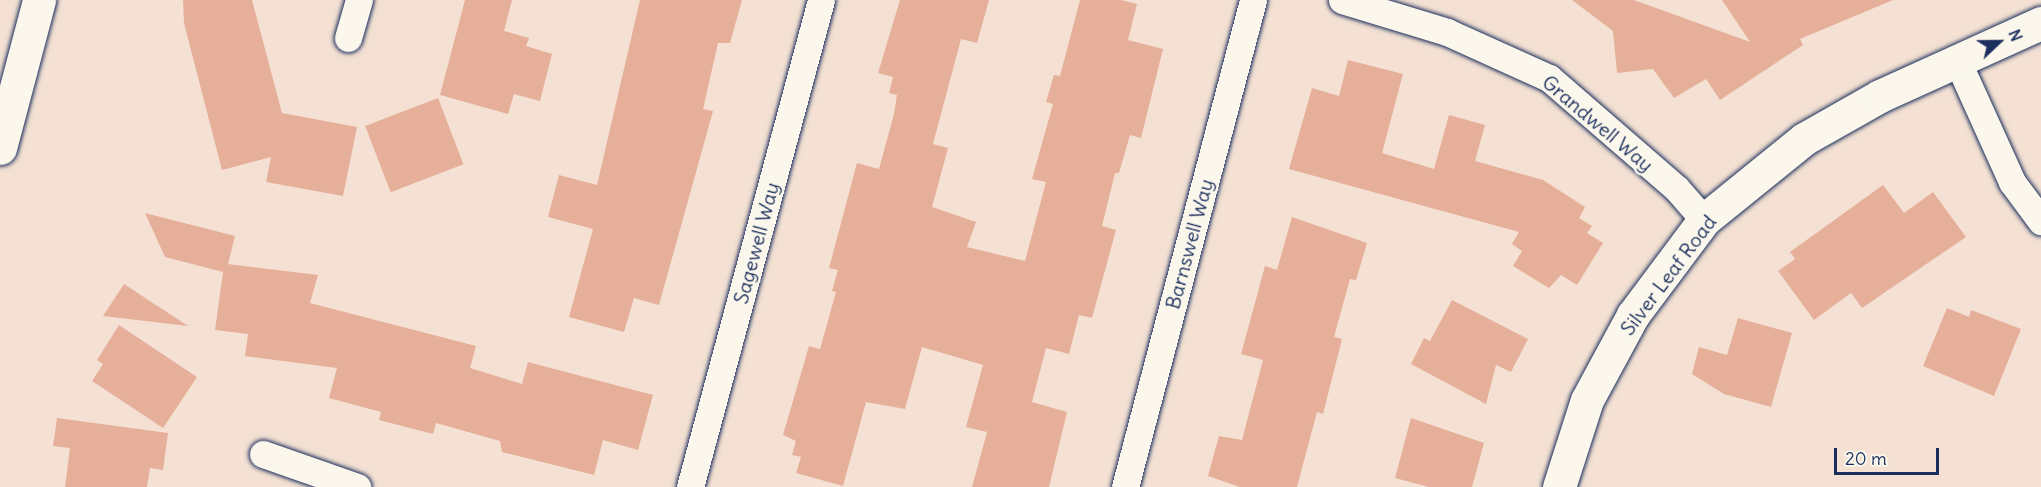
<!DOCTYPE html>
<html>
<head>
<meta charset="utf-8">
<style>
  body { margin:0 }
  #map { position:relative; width:2041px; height:487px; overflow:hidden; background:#f4e1d3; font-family:Delius,sans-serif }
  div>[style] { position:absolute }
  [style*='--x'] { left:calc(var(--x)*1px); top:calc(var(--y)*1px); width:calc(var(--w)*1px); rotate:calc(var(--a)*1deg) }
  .building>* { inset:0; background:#e5af9a; transform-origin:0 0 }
  .roads { filter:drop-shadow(0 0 2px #1b2f5e) drop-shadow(0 0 2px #1b2f5e) }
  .minor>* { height:27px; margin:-13.5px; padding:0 13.5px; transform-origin:13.5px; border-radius:13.5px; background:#fbf7ec }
  .tertiary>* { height:33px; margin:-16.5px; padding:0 16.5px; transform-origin:16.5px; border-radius:16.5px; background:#fbf7ec }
  .primary>* { height:33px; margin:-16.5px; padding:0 16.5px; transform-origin:16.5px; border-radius:16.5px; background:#fbf7ec }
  span { translate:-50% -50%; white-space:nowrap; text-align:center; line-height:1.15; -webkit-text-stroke:5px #fbf7ec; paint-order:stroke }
  .street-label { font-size:20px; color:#1b2f5e }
  .north { position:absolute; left:1969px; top:12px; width:60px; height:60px; -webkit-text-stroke:4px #fbf7ec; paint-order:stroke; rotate:68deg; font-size:16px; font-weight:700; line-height:24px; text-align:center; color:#1b2f5e }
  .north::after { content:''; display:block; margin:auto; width:21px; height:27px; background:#1b2f5e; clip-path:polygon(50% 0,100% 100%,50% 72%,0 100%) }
  .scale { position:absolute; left:1834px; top:448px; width:105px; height:27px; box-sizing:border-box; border:3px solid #1b2f5e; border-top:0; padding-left:8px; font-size:18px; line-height:21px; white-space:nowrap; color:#1b2f5e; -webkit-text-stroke:4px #fbf7ec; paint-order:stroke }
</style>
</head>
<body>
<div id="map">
  <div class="building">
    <i style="clip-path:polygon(183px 0,252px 0,282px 113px,357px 127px,343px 196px,266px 182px,271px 157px,222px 170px,184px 23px)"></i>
    <i style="clip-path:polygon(465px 0,512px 0,504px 31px,529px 38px,526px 46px,552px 54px,540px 101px,514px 94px,508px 114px,440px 95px)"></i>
    <i style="clip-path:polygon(640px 0,742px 0,730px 43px,718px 43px,703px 109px,713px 111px,659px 305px,634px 298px,624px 332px,569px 317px,593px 229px,548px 217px,559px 175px,597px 185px)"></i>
    <i style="clip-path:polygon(900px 0,989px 0,977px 43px,961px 39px,933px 144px,948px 148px,932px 207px,976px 222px,967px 247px,1025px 261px,1046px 182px,1032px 179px,1053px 104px,1046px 102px,1054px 75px,1060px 76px,1080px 0,1121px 0,1137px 4px,1128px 40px,1163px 49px,1141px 138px,1130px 135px,1119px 173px,1115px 173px,1102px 226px,1116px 230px,1092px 318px,1079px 315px,1069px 354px,1046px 348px,1032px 402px,1067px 412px,1049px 487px,972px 487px,987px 432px,966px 427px,983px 365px,922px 347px,905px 409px,866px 402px,843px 486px,796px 473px,801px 457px,792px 455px,796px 441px,783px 435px,809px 346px,820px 349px,836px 292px,832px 291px,838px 270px,829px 268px,857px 163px,879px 169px,894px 114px,897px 95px,889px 93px,893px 77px,878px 73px)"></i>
    <i style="clip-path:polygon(1572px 0,1634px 0,1750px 42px,1722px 0,1893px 0,1800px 39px,1803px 45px,1720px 100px,1706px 79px,1674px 98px,1653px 69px,1617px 73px,1613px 31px)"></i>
    <i style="clip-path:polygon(1348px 60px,1403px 74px,1382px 153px,1434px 169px,1449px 115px,1485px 125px,1475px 161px,1543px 180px,1585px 207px,1579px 218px,1592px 226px,1587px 233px,1603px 243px,1577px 285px,1561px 275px,1549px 288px,1513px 266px,1522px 251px,1512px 244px,1519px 232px,1289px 169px,1312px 88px,1339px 96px)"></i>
    <i style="left:438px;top:98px;width:71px;height:78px;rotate:69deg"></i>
    <i style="clip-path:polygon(1883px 185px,1904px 213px,1933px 192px,1966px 237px,1862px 308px,1851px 293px,1814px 320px,1778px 271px,1795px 259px,1790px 252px)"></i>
    <i style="clip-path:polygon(145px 213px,235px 236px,228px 264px,318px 275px,310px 303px,476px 346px,470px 368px,522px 384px,528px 362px,653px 395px,638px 450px,603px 440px,594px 475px,502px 452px,500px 441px,436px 423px,433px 434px,379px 420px,381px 412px,329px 398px,337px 368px,245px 356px,248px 334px,215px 330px,223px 272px,165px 257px)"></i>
    <i style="clip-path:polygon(1292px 217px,1367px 243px,1356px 280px,1350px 279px,1334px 337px,1342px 339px,1323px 414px,1317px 412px,1297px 487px,1240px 487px,1208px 476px,1219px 436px,1242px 440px,1263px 360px,1241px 354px,1265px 266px,1277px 270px)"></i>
    <i style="clip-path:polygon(124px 284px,188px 326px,103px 316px)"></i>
    <i style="clip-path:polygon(1452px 300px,1528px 339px,1511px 372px,1496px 365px,1486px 404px,1411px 364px,1424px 338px,1430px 341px)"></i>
    <i style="clip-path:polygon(1947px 308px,1969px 317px,1971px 310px,2021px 329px,1994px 396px,1923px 366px)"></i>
    <i style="clip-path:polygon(1738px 318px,1792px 333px,1771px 407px,1724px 394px,1692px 374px,1699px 347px,1727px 355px)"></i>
    <i style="clip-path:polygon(119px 325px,197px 377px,163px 428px,92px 381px,103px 364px,97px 360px)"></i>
    <i style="clip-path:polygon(57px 418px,168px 433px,163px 470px,150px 468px,147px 487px,65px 487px,70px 448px,53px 446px)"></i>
    <i style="clip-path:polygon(1411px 418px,1484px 443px,1472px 487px,1429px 487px,1395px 478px)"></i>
  </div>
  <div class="roads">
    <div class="minor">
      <i style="--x:1342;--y:0;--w:110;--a:16.9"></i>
      <i style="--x:1447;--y:32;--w:112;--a:24.3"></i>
      <i style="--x:1549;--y:78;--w:169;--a:40.9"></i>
      <i style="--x:1677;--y:189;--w:41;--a:48.9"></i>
      <i style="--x:348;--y:38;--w:40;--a:-74"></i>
      <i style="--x:1957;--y:60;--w:134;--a:65.7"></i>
      <i style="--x:2012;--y:182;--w:49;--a:53.4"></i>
      <i style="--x:263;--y:454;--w:100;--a:19.3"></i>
      <i style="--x:690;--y:487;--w:504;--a:-74.94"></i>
      <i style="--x:1125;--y:487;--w:504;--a:-75.27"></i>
    </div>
    <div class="tertiary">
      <i style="--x:1559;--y:487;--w:91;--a:-72.2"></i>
      <i style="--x:1587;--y:400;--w:97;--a:-61.6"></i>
      <i style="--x:1633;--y:315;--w:119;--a:-53.2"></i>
      <i style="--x:1704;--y:220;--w:129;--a:-39"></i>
      <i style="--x:1804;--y:139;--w:87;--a:-29.5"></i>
      <i style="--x:1880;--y:96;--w:177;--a:-24.4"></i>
    </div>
    <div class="primary">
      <i style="--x:0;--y:148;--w:153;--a:-75.2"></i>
    </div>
  </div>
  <div class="street-label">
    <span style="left:1598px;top:123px;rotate:40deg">Grandwell Way</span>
    <span style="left:756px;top:243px;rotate:-75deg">Sagewell Way</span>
    <span style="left:1189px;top:244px;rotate:-75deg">Barnswell Way</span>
    <span style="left:1668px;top:275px;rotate:-53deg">Silver Leaf Road</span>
  </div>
  <div class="north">N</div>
  <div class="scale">20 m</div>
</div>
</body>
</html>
